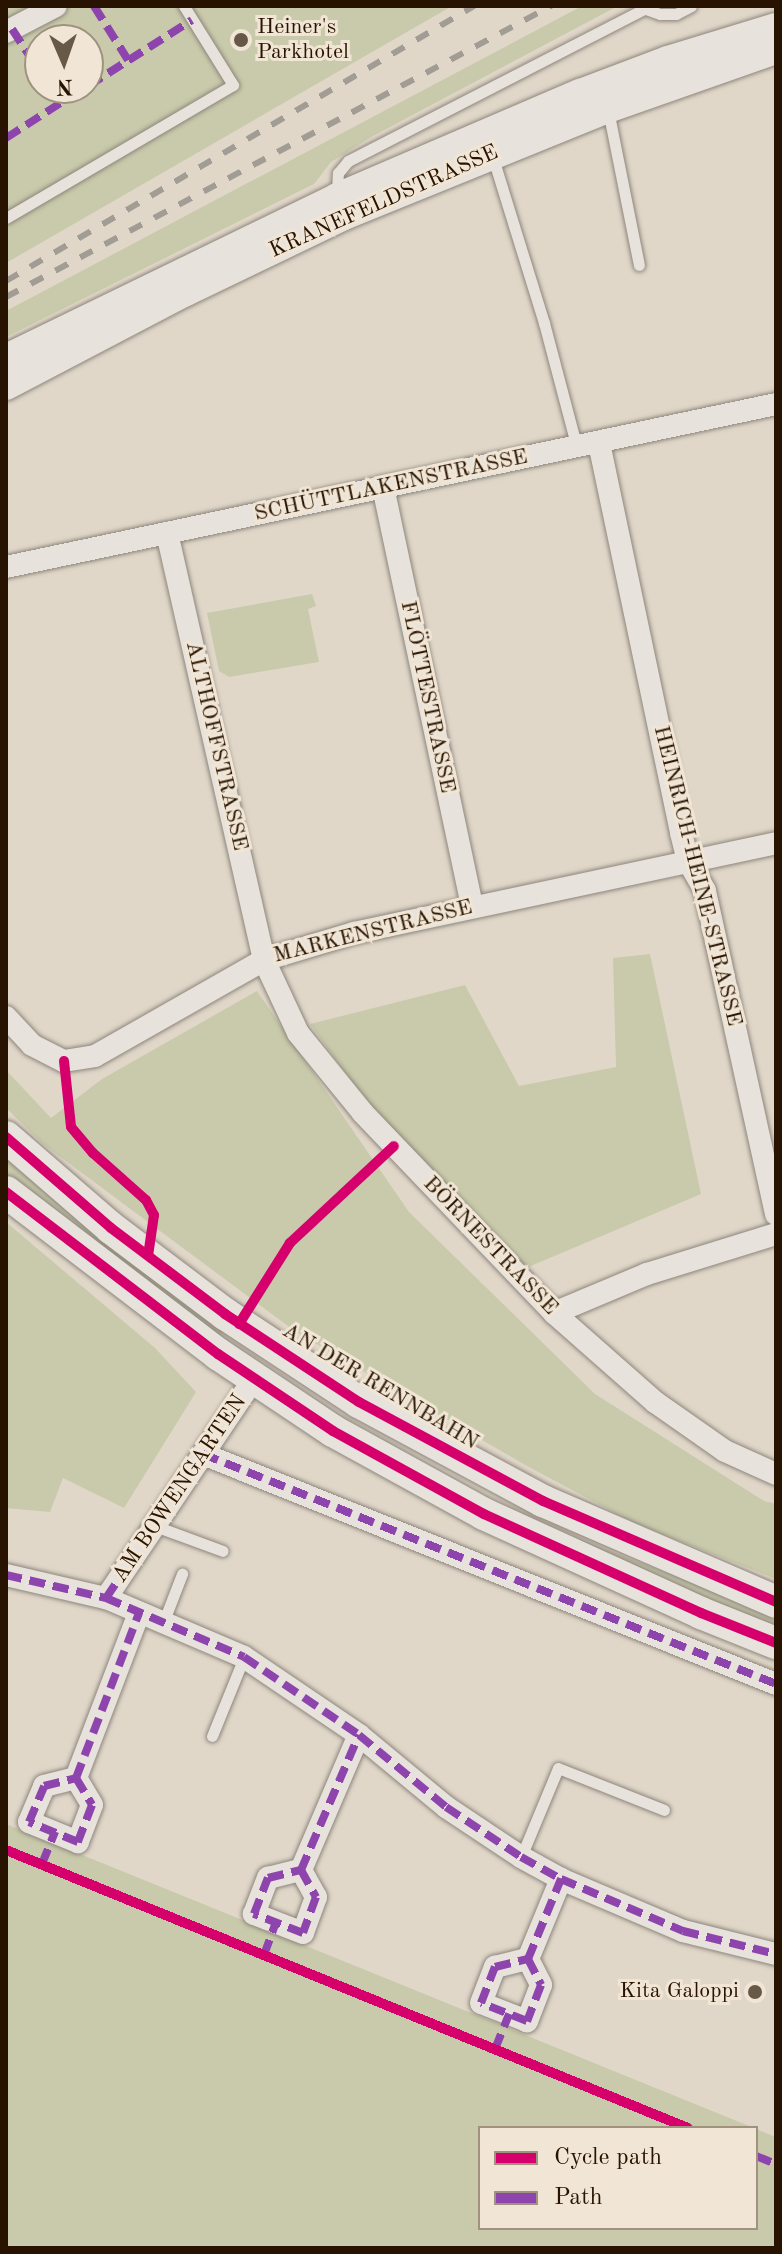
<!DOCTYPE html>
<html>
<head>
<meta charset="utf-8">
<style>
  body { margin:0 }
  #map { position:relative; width:782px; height:2254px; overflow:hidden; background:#e0d7c9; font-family:"Old Standard TT",serif }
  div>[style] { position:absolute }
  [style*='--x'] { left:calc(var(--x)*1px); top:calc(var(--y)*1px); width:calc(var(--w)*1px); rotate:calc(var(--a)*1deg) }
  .green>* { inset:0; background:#c8caab; transform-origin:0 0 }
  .roads { filter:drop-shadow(0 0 2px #8e867c) drop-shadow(0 0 2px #8e867c) }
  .service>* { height:11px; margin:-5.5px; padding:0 5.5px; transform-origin:5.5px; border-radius:5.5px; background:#e7e2db }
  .minor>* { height:22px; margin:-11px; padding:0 11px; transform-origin:11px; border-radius:11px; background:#e7e2db }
  .tertiary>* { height:28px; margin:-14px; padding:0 14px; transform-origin:14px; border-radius:14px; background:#e7e2db }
  .secondary>* { height:32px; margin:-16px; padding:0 16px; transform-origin:16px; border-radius:16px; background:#e7e2db }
  .rail>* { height:6px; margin-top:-3px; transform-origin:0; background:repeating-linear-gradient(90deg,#a19c94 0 14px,transparent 0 28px) }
  .quiet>* { height:8px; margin-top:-4px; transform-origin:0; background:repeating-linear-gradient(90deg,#8e44ad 0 16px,transparent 0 24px) }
  .cycleway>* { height:10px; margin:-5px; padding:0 5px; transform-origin:5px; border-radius:5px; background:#d6006c }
  .dots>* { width:22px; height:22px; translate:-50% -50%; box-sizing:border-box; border:4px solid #f1e6d5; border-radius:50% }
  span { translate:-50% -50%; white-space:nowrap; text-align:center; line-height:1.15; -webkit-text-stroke:6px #f1e6d5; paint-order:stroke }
  .poi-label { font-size:22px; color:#281301 }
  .left { translate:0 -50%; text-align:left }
  .right { translate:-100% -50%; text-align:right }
  .street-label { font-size:22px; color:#281301 }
  .frame { position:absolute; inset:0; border:8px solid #281301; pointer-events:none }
  .legend { position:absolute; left:478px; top:2126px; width:280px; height:104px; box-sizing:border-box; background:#f1e6d5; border:2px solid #a19280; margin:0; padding:10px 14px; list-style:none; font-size:24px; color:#281301 }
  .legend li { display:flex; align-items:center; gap:16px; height:40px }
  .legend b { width:40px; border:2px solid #a19280 }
  .north { position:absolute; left:24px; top:24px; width:80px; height:80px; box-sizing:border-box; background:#f1e6d5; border:2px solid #a19280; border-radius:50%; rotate:178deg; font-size:22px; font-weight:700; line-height:32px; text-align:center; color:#281301 }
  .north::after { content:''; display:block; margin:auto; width:28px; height:36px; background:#685847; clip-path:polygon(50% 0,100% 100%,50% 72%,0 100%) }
</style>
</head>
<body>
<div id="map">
  <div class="green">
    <i style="clip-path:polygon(evenodd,6px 6px,452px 6px,6px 263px,6px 6px,40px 40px,88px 40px,88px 88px,40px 88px,40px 40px)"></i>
    <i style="clip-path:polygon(582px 6px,618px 6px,373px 136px,331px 162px,314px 184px,6px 337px,6px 311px)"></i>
    <i style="clip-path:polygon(312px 594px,316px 606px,308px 609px,319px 662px,229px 677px,219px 671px,207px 613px)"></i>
    <i style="clip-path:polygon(650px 954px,701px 1194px,526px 1268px,379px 1119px,310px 1024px,465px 985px,519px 1086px,616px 1067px,613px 958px)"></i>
    <i style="clip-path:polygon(257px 991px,409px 1212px,595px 1394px,764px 1501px,776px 1504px,776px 1579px,634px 1523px,527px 1466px,296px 1332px,43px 1144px,6px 1108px,6px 1070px,51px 1118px,102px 1079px)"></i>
    <i style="left:6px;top:1152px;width:282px;height:22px;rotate:39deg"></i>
    <i style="clip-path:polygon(6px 1222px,155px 1348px,196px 1392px,124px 1508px,63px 1478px,50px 1512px,6px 1508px)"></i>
    <i style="clip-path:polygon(369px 1435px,463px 1488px,570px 1536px,776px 1614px,776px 1629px,504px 1513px)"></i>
    <i style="clip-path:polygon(6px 1824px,754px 2128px,480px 2128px,480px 2228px,756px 2228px,756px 2129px,776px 2137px,776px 2248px,6px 2248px)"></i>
  </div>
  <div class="roads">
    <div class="service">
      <i style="--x:646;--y:9;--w:15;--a:20"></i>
      <i style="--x:660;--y:14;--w:16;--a:0"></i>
      <i style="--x:676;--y:14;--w:17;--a:-28"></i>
      <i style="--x:608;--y:110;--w:158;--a:78.7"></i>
      <i style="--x:492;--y:155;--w:176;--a:72.8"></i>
      <i style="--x:544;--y:323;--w:129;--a:75.2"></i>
      <i style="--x:337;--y:197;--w:24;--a:-88"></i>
      <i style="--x:338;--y:173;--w:16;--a:-50"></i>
      <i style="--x:348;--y:161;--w:339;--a:-27.2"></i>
      <i style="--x:6;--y:218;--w:263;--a:-30.4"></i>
      <i style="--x:233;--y:85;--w:93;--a:-121.8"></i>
      <i style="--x:155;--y:1526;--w:72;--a:20.2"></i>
      <i style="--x:163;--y:1623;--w:53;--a:-68.8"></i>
      <i style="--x:212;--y:1736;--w:85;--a:-67.9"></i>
      <i style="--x:521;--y:1857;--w:96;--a:-67.4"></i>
      <i style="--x:558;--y:1768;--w:114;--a:21.6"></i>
    </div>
    <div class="minor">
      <i style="--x:6;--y:32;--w:56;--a:-27.5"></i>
      <i style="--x:599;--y:443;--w:399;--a:78.1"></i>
      <i style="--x:681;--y:833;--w:29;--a:76"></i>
      <i style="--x:688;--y:861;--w:34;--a:60"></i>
      <i style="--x:705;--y:891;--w:331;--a:77.6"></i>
      <i style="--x:383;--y:487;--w:429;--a:78"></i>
      <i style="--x:167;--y:533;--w:438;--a:77.2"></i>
      <i style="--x:264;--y:960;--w:81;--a:65"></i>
      <i style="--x:298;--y:1033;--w:103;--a:50.9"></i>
      <i style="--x:363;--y:1113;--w:277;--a:46.3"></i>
      <i style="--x:554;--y:1313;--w:135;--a:41.4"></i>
      <i style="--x:655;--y:1402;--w:85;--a:35"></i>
      <i style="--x:725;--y:1451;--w:56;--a:24.3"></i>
      <i style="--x:6;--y:567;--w:787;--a:-11.95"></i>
      <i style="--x:6;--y:1017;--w:38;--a:47"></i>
      <i style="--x:32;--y:1045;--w:36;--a:27"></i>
      <i style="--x:64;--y:1061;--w:31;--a:-9"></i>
      <i style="--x:95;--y:1056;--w:194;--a:-29.6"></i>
      <i style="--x:264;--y:960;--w:94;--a:-16.7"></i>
      <i style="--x:354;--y:933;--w:431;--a:-12"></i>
      <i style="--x:554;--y:1313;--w:101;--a:-22.8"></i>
      <i style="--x:647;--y:1274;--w:135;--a:-17.2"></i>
      <i style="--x:203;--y:1454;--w:617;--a:21.87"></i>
      <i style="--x:6;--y:1575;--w:103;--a:13"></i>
      <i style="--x:106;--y:1598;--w:150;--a:23.1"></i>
      <i style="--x:244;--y:1657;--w:139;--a:34.1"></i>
      <i style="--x:359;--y:1735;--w:113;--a:39.6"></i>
      <i style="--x:446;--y:1807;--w:90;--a:33.7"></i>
      <i style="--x:521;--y:1857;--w:46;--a:28.8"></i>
      <i style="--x:561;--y:1879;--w:133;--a:23.1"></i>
      <i style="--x:683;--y:1931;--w:96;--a:13.9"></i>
      <i style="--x:106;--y:1598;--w:263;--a:-56"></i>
      <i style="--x:76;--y:1778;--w:31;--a:59"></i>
      <i style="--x:92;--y:1805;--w:40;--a:111"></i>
      <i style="--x:78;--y:1842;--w:53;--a:-157.8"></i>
      <i style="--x:29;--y:1822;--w:39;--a:-67"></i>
      <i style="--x:44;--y:1786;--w:33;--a:-14"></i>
      <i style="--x:76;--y:1778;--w:177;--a:-69.1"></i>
      <i style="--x:301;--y:1870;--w:31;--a:61"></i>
      <i style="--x:316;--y:1897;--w:38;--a:110"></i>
      <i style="--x:303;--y:1933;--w:53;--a:-158.8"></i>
      <i style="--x:254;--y:1914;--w:39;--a:-69"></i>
      <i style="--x:268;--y:1878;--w:34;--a:-14"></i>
      <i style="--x:301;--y:1870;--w:147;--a:-66.8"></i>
      <i style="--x:528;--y:1959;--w:29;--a:63"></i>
      <i style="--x:541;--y:1985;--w:39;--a:111"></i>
      <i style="--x:527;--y:2021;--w:49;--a:-158.6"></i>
      <i style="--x:481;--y:2003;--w:39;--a:-69"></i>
      <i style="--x:495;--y:1967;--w:34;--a:-14"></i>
      <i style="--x:528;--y:1959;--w:87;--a:-67.6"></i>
    </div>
    <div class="tertiary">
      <i style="--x:6;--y:358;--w:368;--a:-25.9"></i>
      <i style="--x:337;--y:197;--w:264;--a:-23.2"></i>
      <i style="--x:580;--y:93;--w:94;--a:-20.6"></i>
      <i style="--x:668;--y:60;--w:113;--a:-17"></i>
      <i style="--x:6;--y:386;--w:203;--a:-27.6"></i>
      <i style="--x:186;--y:292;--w:175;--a:-25.7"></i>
      <i style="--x:344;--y:216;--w:285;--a:-22.1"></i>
      <i style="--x:608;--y:109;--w:178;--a:-19.4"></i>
    </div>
    <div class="secondary">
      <i style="--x:6;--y:1137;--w:139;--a:40.9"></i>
      <i style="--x:111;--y:1228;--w:143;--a:37"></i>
      <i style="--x:225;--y:1314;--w:160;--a:33.3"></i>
      <i style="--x:359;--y:1402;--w:209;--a:28.3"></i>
      <i style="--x:543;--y:1501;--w:254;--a:23.4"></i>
      <i style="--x:6;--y:1192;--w:267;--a:37.4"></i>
      <i style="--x:218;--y:1354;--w:138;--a:33.8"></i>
      <i style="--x:333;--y:1431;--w:172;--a:28.8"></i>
      <i style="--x:484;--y:1514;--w:239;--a:24.5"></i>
      <i style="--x:701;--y:1613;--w:81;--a:21.8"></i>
    </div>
  </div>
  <div class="rail">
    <i style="--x:6;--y:281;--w:543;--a:-30.44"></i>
    <i style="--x:6;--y:297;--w:618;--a:-28.1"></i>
  </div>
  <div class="quiet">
    <i style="--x:94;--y:6;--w:64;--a:57.8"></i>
    <i style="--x:12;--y:29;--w:51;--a:56.9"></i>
    <i style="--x:88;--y:86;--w:123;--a:-32.4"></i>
    <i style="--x:50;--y:88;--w:18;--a:56"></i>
    <i style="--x:6;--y:138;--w:93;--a:-32.7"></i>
    <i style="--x:203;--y:1454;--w:617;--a:21.87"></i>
    <i style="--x:6;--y:1575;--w:103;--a:13"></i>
    <i style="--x:106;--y:1598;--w:150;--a:23.1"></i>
    <i style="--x:244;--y:1657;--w:139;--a:34.1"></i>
    <i style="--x:359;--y:1735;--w:113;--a:39.6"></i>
    <i style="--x:446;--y:1807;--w:90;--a:33.7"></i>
    <i style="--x:521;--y:1857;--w:46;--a:28.8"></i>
    <i style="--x:561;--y:1879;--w:133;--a:23.1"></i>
    <i style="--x:683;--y:1931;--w:96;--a:13.9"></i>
    <i style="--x:106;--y:1598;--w:29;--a:-56"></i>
    <i style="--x:76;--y:1778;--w:31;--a:59"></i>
    <i style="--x:92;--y:1805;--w:40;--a:111"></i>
    <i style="--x:78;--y:1842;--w:53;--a:-157.8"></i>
    <i style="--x:29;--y:1822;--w:39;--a:-67"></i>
    <i style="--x:44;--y:1786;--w:33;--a:-14"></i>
    <i style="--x:76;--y:1778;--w:177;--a:-69.1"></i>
    <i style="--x:42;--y:1864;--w:35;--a:-68"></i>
    <i style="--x:301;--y:1870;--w:31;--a:61"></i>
    <i style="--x:316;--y:1897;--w:38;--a:110"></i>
    <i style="--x:303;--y:1933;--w:53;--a:-158.8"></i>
    <i style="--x:254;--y:1914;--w:39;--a:-69"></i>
    <i style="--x:268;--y:1878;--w:34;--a:-14"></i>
    <i style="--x:301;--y:1870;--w:147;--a:-66.8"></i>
    <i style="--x:264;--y:1955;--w:35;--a:-70"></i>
    <i style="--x:528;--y:1959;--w:29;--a:63"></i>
    <i style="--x:541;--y:1985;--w:39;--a:111"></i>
    <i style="--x:527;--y:2021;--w:49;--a:-158.6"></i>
    <i style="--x:481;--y:2003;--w:39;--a:-69"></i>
    <i style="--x:495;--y:1967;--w:34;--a:-14"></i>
    <i style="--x:528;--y:1959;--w:87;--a:-67.6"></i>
    <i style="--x:495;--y:2049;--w:38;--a:-68"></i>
    <i style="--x:756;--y:2156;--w:22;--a:22"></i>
  </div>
  <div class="cycleway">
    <i style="--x:64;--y:1061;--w:66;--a:83.9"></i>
    <i style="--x:71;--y:1127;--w:34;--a:50"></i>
    <i style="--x:93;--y:1153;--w:71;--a:41.6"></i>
    <i style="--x:146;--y:1200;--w:17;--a:62"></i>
    <i style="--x:154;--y:1215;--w:41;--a:98.3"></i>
    <i style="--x:6;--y:1137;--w:139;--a:40.9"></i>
    <i style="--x:111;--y:1228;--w:143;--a:37"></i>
    <i style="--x:225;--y:1314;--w:160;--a:33.3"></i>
    <i style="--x:359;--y:1402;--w:209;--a:28.3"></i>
    <i style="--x:543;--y:1501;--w:254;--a:23.4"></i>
    <i style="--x:6;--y:1192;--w:267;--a:37.4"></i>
    <i style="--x:218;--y:1354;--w:138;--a:33.8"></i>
    <i style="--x:333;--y:1431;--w:172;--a:28.8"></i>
    <i style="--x:484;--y:1514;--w:239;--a:24.5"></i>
    <i style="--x:701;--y:1613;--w:81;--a:21.8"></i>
    <i style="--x:239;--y:1324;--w:96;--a:-57.8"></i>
    <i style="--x:290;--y:1243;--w:142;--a:-43"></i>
    <i style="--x:6;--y:1850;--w:736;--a:22.18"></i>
  </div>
  <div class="dots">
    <i style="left:241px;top:40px;background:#685847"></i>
    <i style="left:755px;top:1992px;background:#685847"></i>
  </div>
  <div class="poi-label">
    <span class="left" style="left:257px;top:40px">Heiner's<br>Parkhotel</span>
    <span class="right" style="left:739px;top:1992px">Kita Galoppi</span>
  </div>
  <div class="street-label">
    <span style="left:384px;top:202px;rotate:-24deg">KRANEFELDSTRASSE</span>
    <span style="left:391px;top:486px;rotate:-12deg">SCHÜTTLAKENSTRASSE</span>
    <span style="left:427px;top:697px;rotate:78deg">FLÖTTESTRASSE</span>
    <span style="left:216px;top:746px;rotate:77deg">ALTHOFFSTRASSE</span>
    <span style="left:697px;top:876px;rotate:76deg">HEINRICH-HEINE-STRASSE</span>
    <span style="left:373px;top:932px;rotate:-14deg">MARKENSTRASSE</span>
    <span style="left:490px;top:1246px;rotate:46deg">BÖRNESTRASSE</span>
    <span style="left:380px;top:1387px;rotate:31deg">AN DER RENNBAHN</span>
    <span style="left:180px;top:1489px;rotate:-56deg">AM BOWENGARTEN</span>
  </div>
  <div class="frame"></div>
  <ul class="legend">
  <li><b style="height:10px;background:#d6006c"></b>Cycle path</li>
  <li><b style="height:10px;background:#8e44ad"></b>Path</li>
  </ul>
  <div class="north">N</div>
</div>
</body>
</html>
